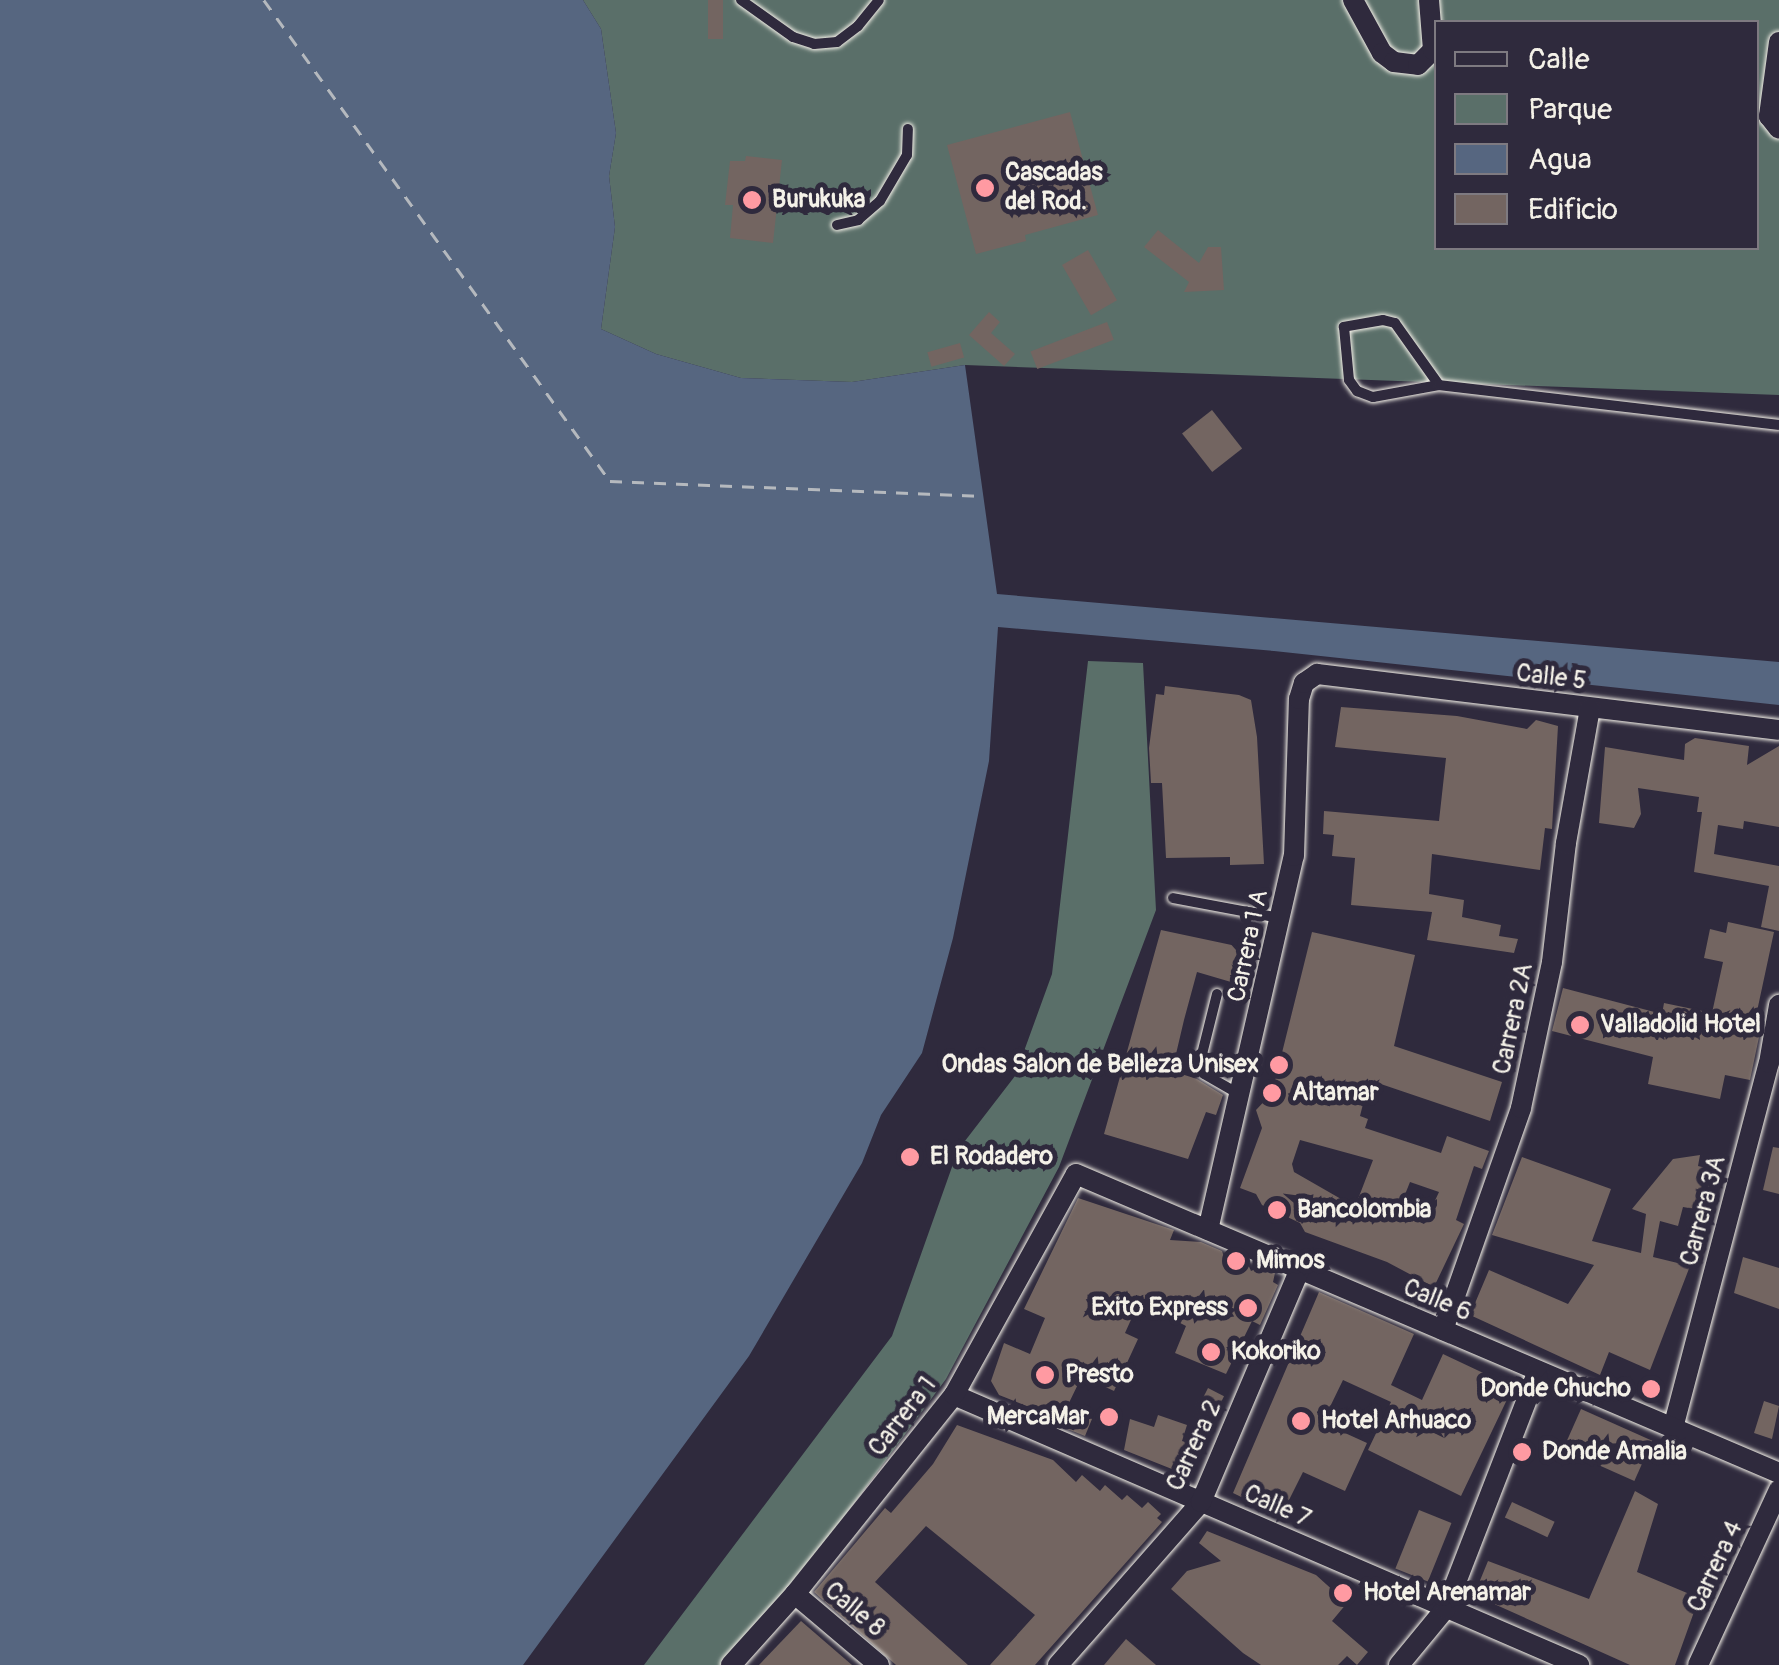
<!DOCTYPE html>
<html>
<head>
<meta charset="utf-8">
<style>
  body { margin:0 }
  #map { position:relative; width:1779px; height:1665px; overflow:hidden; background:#2f2a3d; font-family:Pangolin,sans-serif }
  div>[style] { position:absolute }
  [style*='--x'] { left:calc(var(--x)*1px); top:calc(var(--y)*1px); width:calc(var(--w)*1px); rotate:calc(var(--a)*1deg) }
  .green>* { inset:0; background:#5a6f69 }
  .water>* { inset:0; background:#566680 }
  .ferry>* { height:2.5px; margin-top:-1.25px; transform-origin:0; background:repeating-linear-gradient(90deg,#b5b9be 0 12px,transparent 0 22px) }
  .building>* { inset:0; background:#736561; transform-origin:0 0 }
  .roads { filter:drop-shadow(0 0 2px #f4f1e8) drop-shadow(0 0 2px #f4f1e8) }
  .lane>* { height:10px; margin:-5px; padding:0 5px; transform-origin:5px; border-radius:5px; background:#2f2a3d }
  .street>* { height:20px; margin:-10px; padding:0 10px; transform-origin:10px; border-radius:10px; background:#2f2a3d }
  .dots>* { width:28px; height:28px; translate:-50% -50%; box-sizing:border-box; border:5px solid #2f2a3d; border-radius:50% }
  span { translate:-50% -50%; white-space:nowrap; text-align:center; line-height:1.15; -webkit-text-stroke:10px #2f2a3d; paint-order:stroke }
  .poi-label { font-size:25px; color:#f4f1e8; font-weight:700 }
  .left { translate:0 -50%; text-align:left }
  .right { translate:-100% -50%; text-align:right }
  .street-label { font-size:25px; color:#f4f1e8 }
  .legend { position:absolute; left:1434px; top:20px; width:325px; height:230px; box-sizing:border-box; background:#2f2a3d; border:2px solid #7e7a81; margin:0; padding:12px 18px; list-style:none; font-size:30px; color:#f4f1e8 }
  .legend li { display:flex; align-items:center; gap:20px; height:50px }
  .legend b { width:50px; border:2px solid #7e7a81 }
</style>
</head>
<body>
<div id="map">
  <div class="green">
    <i style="clip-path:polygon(evenodd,583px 0,1779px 0,1779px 395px,965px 365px,852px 382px,741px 378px,656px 354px,601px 329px,615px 227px,609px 176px,616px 133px,601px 29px,583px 0,1436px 22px,1756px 22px,1756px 248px,1436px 248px,1436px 22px)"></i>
    <i style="clip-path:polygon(1088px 661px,1143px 663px,1156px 910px,1059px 1167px,946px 1379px,792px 1587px,720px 1665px,644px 1665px,892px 1336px,958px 1150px,1015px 1076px,1052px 974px)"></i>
  </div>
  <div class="water">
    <i style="clip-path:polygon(0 0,583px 0,601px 29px,616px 133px,609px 176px,615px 227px,601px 329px,656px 354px,741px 378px,852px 382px,965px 365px,997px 594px,1779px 662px,1779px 705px,1274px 651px,998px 627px,989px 761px,953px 938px,922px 1053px,881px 1115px,862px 1163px,749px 1356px,523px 1665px,0 1665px)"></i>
  </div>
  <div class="ferry">
    <i style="--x:264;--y:0;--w:593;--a:54.27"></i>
    <i style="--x:610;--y:481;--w:374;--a:2.3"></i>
  </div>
  <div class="building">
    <i style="left:708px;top:0;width:15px;height:39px"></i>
    <i style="clip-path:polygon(1070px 112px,1098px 215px,1025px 235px,1026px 241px,976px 254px,947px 145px)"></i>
    <i style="clip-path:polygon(746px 156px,782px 160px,773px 243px,730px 238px,733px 205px,725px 205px,730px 161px,745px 161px)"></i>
    <i style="clip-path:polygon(1158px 230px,1199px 263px,1208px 247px,1221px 247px,1224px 290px,1184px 292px,1189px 282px,1144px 247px)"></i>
    <i style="left:1088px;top:250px;width:58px;height:30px;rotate:60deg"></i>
    <i style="clip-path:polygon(989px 312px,1000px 322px,991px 333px,1015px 354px,1004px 366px,969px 335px)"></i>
    <i style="left:1107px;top:322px;width:19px;height:82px;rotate:69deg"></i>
    <i style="left:960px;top:343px;width:15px;height:34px;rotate:74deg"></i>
    <i style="left:1212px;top:410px;width:49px;height:38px;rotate:52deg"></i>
    <i style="clip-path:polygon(1165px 686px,1239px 695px,1251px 700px,1257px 737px,1264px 864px,1230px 865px,1230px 857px,1166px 858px,1162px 783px,1151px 783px,1149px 748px,1156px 694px,1164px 695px)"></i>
    <i style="clip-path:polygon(1341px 707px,1457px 716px,1527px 729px,1536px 720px,1558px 726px,1552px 829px,1545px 828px,1540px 870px,1432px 854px,1429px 894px,1464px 900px,1462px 917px,1501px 925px,1499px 936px,1518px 939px,1514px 953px,1427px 940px,1432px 912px,1351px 905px,1355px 858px,1332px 856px,1334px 835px,1323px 834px,1324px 811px,1439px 821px,1446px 758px,1335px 747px)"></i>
    <i style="clip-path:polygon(1695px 738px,1749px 746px,1747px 765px,1779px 746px,1779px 827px,1744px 821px,1743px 829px,1718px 825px,1714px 854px,1779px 866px,1779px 931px,1761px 927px,1769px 886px,1694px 872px,1702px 812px,1697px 812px,1699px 797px,1638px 788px,1641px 814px,1634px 828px,1599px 823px,1605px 747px,1684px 760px,1685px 744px)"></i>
    <i style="clip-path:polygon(1728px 922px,1774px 932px,1756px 1016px,1763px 1018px,1750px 1080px,1725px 1075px,1720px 1099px,1648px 1084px,1653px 1057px,1552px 1031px,1563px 988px,1662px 1014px,1664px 1003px,1712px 1013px,1723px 962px,1704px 958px,1710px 929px,1726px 933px)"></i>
    <i style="clip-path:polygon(1161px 930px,1241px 947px,1231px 982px,1197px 972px,1184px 1020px,1172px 1071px,1197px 1079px,1223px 1095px,1216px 1115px,1206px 1112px,1188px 1159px,1104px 1134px)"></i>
    <i style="clip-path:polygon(evenodd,1312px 932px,1415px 955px,1394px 1046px,1502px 1082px,1490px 1121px,1369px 1080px,1360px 1116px,1368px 1119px,1365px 1128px,1441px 1153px,1447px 1136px,1489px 1151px,1482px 1169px,1474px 1166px,1456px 1220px,1464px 1224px,1434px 1287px,1387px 1262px,1305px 1232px,1300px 1223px,1262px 1205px,1256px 1194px,1240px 1188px,1262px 1128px,1256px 1110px,1272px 1093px,1312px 932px,1300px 1140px,1373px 1160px,1355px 1207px,1294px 1172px,1292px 1164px,1300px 1140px,1312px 932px,1410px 1182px,1439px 1192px,1424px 1224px,1398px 1212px,1410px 1182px)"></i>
    <i style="clip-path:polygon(1773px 1147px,1779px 1148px,1779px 1194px,1763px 1190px)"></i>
    <i style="clip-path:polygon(1700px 1155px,1698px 1166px,1714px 1170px,1706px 1211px,1683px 1207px,1678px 1226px,1660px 1221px,1653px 1257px,1690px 1266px,1650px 1370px,1609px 1352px,1600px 1375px,1470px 1315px,1489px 1270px,1568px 1304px,1594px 1265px,1492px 1235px,1522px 1157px,1611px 1189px,1592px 1241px,1641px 1253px,1646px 1214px,1632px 1209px,1673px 1159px)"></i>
    <i style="clip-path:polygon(1078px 1198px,1174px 1230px,1170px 1240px,1201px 1242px,1222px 1251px,1225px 1260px,1234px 1256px,1247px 1262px,1251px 1271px,1260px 1267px,1275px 1273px,1273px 1282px,1278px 1285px,1260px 1325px,1252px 1321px,1226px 1374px,1175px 1353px,1186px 1326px,1139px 1302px,1125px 1333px,1138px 1339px,1114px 1391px,1082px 1376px,1066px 1409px,1092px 1419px,1085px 1436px,1055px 1424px,1057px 1418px,999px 1395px,991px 1381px,1004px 1343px,1030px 1354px,1045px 1318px,1024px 1309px)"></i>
    <i style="clip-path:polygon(1743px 1257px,1779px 1268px,1779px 1309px,1734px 1293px)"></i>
    <i style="clip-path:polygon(1319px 1292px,1414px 1334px,1391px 1385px,1422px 1400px,1443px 1354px,1513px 1387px,1461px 1496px,1368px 1450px,1391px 1402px,1343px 1380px,1328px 1411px,1339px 1416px,1334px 1428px,1367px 1443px,1345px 1491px,1303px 1472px,1281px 1516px,1233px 1493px)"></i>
    <i style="left:1208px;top:1388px;width:18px;height:17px;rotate:27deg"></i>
    <i style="clip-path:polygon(1764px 1401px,1779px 1406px,1772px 1439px,1754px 1433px)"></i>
    <i style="left:1581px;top:1409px;width:78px;height:44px;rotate:24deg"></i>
    <i style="clip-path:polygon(1158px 1415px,1187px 1425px,1182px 1441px,1202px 1448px,1192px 1477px,1124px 1450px,1130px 1419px,1154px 1427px)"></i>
    <i style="clip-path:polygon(957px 1425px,1053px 1460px,1076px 1482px,1082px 1475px,1100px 1491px,1105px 1485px,1122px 1500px,1127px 1495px,1142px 1508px,1148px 1502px,1161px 1514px,1157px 1518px,1162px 1522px,1035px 1665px,990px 1665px,1035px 1615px,926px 1526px,875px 1582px,968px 1665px,896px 1665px,814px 1592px,885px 1508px,891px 1513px,933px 1464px)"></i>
    <i style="clip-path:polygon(1635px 1491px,1658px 1504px,1637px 1572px,1699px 1598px,1675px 1665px,1630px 1665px,1474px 1595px,1488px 1561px,1589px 1599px)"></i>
    <i style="left:1512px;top:1502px;width:47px;height:17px;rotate:25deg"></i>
    <i style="left:1419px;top:1510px;width:35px;height:63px;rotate:22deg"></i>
    <i style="clip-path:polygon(1207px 1531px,1316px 1575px,1347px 1603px,1332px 1621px,1368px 1652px,1357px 1665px,1347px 1656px,1338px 1665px,1261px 1665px,1243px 1653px,1171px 1589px,1187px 1571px,1221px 1561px,1199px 1543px)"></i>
    <i style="clip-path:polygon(801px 1621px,852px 1665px,759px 1665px)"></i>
    <i style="clip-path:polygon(1126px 1639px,1156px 1665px,1104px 1665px)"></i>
  </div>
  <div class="roads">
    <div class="lane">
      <i style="--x:741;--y:0;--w:64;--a:35.4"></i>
      <i style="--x:793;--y:37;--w:22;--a:18"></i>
      <i style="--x:814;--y:44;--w:23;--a:-5"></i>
      <i style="--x:837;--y:42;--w:26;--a:-37"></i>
      <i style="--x:858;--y:26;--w:33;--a:-51"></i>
      <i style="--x:837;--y:225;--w:22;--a:-13"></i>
      <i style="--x:858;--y:220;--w:29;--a:-41"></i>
      <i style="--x:880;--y:201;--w:53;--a:-59.6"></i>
      <i style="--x:907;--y:155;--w:26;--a:-88"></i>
      <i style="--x:1439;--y:385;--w:76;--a:-125.4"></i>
      <i style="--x:1395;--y:323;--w:12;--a:-166"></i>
      <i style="--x:1383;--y:320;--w:40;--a:170"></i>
      <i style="--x:1344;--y:327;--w:53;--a:84.6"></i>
      <i style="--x:1349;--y:380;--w:14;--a:54"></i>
      <i style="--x:1357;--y:391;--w:17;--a:21"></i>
      <i style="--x:1373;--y:397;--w:67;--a:-10.3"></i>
      <i style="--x:1439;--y:385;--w:342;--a:6.7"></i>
      <i style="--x:1173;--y:898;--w:109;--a:10.6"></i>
      <i style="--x:1217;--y:994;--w:74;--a:104"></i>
      <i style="--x:1199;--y:1066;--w:9;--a:58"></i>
      <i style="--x:1204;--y:1074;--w:40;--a:29.7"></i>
    </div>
    <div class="street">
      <i style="--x:1353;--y:0;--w:60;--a:61.3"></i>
      <i style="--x:1382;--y:53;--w:15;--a:37"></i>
      <i style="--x:1394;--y:62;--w:24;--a:7"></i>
      <i style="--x:1418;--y:65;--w:21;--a:-45"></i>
      <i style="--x:1433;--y:50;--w:50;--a:-94.6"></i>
      <i style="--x:1779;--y:42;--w:75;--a:97.7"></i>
      <i style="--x:1769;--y:116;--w:16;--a:52"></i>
      <i style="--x:1208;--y:1230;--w:384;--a:-77.1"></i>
      <i style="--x:1294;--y:856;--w:157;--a:-88.2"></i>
      <i style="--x:1299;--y:699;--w:17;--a:-73"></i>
      <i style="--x:1304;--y:683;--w:16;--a:-35"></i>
      <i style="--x:1317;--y:674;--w:465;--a:6.9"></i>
      <i style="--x:1443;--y:1330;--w:235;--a:-70.6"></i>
      <i style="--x:1521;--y:1108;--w:149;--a:-78"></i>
      <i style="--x:1552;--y:962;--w:120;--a:-83.3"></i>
      <i style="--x:1566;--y:843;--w:137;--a:-79.9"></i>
      <i style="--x:954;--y:1395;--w:681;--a:23.36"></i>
      <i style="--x:1673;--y:1428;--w:377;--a:-75.3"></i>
      <i style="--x:1769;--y:1063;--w:59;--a:-80.2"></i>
      <i style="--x:795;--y:1594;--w:110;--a:40.2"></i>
      <i style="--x:731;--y:1665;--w:96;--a:-48"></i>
      <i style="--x:795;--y:1594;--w:255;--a:-51.4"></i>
      <i style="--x:954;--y:1395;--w:252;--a:-61.1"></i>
      <i style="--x:1076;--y:1174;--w:764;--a:23.04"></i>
      <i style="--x:1058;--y:1665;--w:217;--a:-48.7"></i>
      <i style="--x:1201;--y:1502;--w:253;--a:-67"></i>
      <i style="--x:1399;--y:1665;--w:74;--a:-50.5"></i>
      <i style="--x:1446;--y:1608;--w:254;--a:-68.8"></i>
      <i style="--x:1698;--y:1665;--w:193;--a:-65.2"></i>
    </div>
  </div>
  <div class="dots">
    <i style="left:985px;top:188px;background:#ff9aa2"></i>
    <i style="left:752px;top:200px;background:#ff9aa2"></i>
    <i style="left:1580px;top:1025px;background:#ff9aa2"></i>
    <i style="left:1279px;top:1065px;background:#ff9aa2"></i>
    <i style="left:1272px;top:1093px;background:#ff9aa2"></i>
    <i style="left:910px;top:1157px;background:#ff9aa2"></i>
    <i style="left:1277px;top:1210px;background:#ff9aa2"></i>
    <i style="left:1236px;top:1261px;background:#ff9aa2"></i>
    <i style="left:1248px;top:1308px;background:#ff9aa2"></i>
    <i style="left:1211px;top:1352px;background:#ff9aa2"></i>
    <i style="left:1045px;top:1375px;background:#ff9aa2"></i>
    <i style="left:1651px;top:1389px;background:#ff9aa2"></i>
    <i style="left:1109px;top:1417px;background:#ff9aa2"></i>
    <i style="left:1301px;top:1421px;background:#ff9aa2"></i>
    <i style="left:1522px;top:1452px;background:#ff9aa2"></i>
    <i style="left:1343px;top:1593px;background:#ff9aa2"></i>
  </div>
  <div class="poi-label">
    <span class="left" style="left:1005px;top:188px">Cascadas<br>del Rod.</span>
    <span class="left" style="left:772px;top:200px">Burukuka</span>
    <span class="left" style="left:1600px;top:1025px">Valladolid Hotel</span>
    <span class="right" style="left:1259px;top:1065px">Ondas Salon de Belleza Unisex</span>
    <span class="left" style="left:1292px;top:1093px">Altamar</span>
    <span class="left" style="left:930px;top:1157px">El Rodadero</span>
    <span class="left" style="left:1297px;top:1210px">Bancolombia</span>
    <span class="left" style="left:1256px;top:1261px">Mimos</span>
    <span class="right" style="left:1228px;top:1308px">Exito Express</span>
    <span class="left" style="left:1231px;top:1352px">Kokoriko</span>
    <span class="left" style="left:1065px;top:1375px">Presto</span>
    <span class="right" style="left:1631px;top:1389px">Donde Chucho</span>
    <span class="right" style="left:1089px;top:1417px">MercaMar</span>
    <span class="left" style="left:1321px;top:1421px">Hotel Arhuaco</span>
    <span class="left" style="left:1542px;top:1452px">Donde Amalia</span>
    <span class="left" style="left:1363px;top:1593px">Hotel Arenamar</span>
  </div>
  <div class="street-label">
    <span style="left:1551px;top:678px;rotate:7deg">Calle 5</span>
    <span style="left:1249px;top:946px;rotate:-78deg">Carrera 1 A</span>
    <span style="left:1514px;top:1019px;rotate:-78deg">Carrera 2A</span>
    <span style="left:1704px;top:1211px;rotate:-75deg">Carrera 3A</span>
    <span style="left:1437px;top:1301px;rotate:23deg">Calle 6</span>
    <span style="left:903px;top:1417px;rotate:-52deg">Carrera 1</span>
    <span style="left:1195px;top:1446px;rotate:-65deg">Carrera 2</span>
    <span style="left:1277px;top:1507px;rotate:24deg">Calle 7</span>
    <span style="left:1716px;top:1567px;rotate:-65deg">Carrera 4</span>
    <span style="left:854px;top:1610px;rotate:40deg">Calle 8</span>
  </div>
  <ul class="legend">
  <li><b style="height:12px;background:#2f2a3d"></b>Calle</li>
  <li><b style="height:28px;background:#5a6f69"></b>Parque</li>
  <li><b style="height:28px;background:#566680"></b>Agua</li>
  <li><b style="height:28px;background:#736561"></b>Edificio</li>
  </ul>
</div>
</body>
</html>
